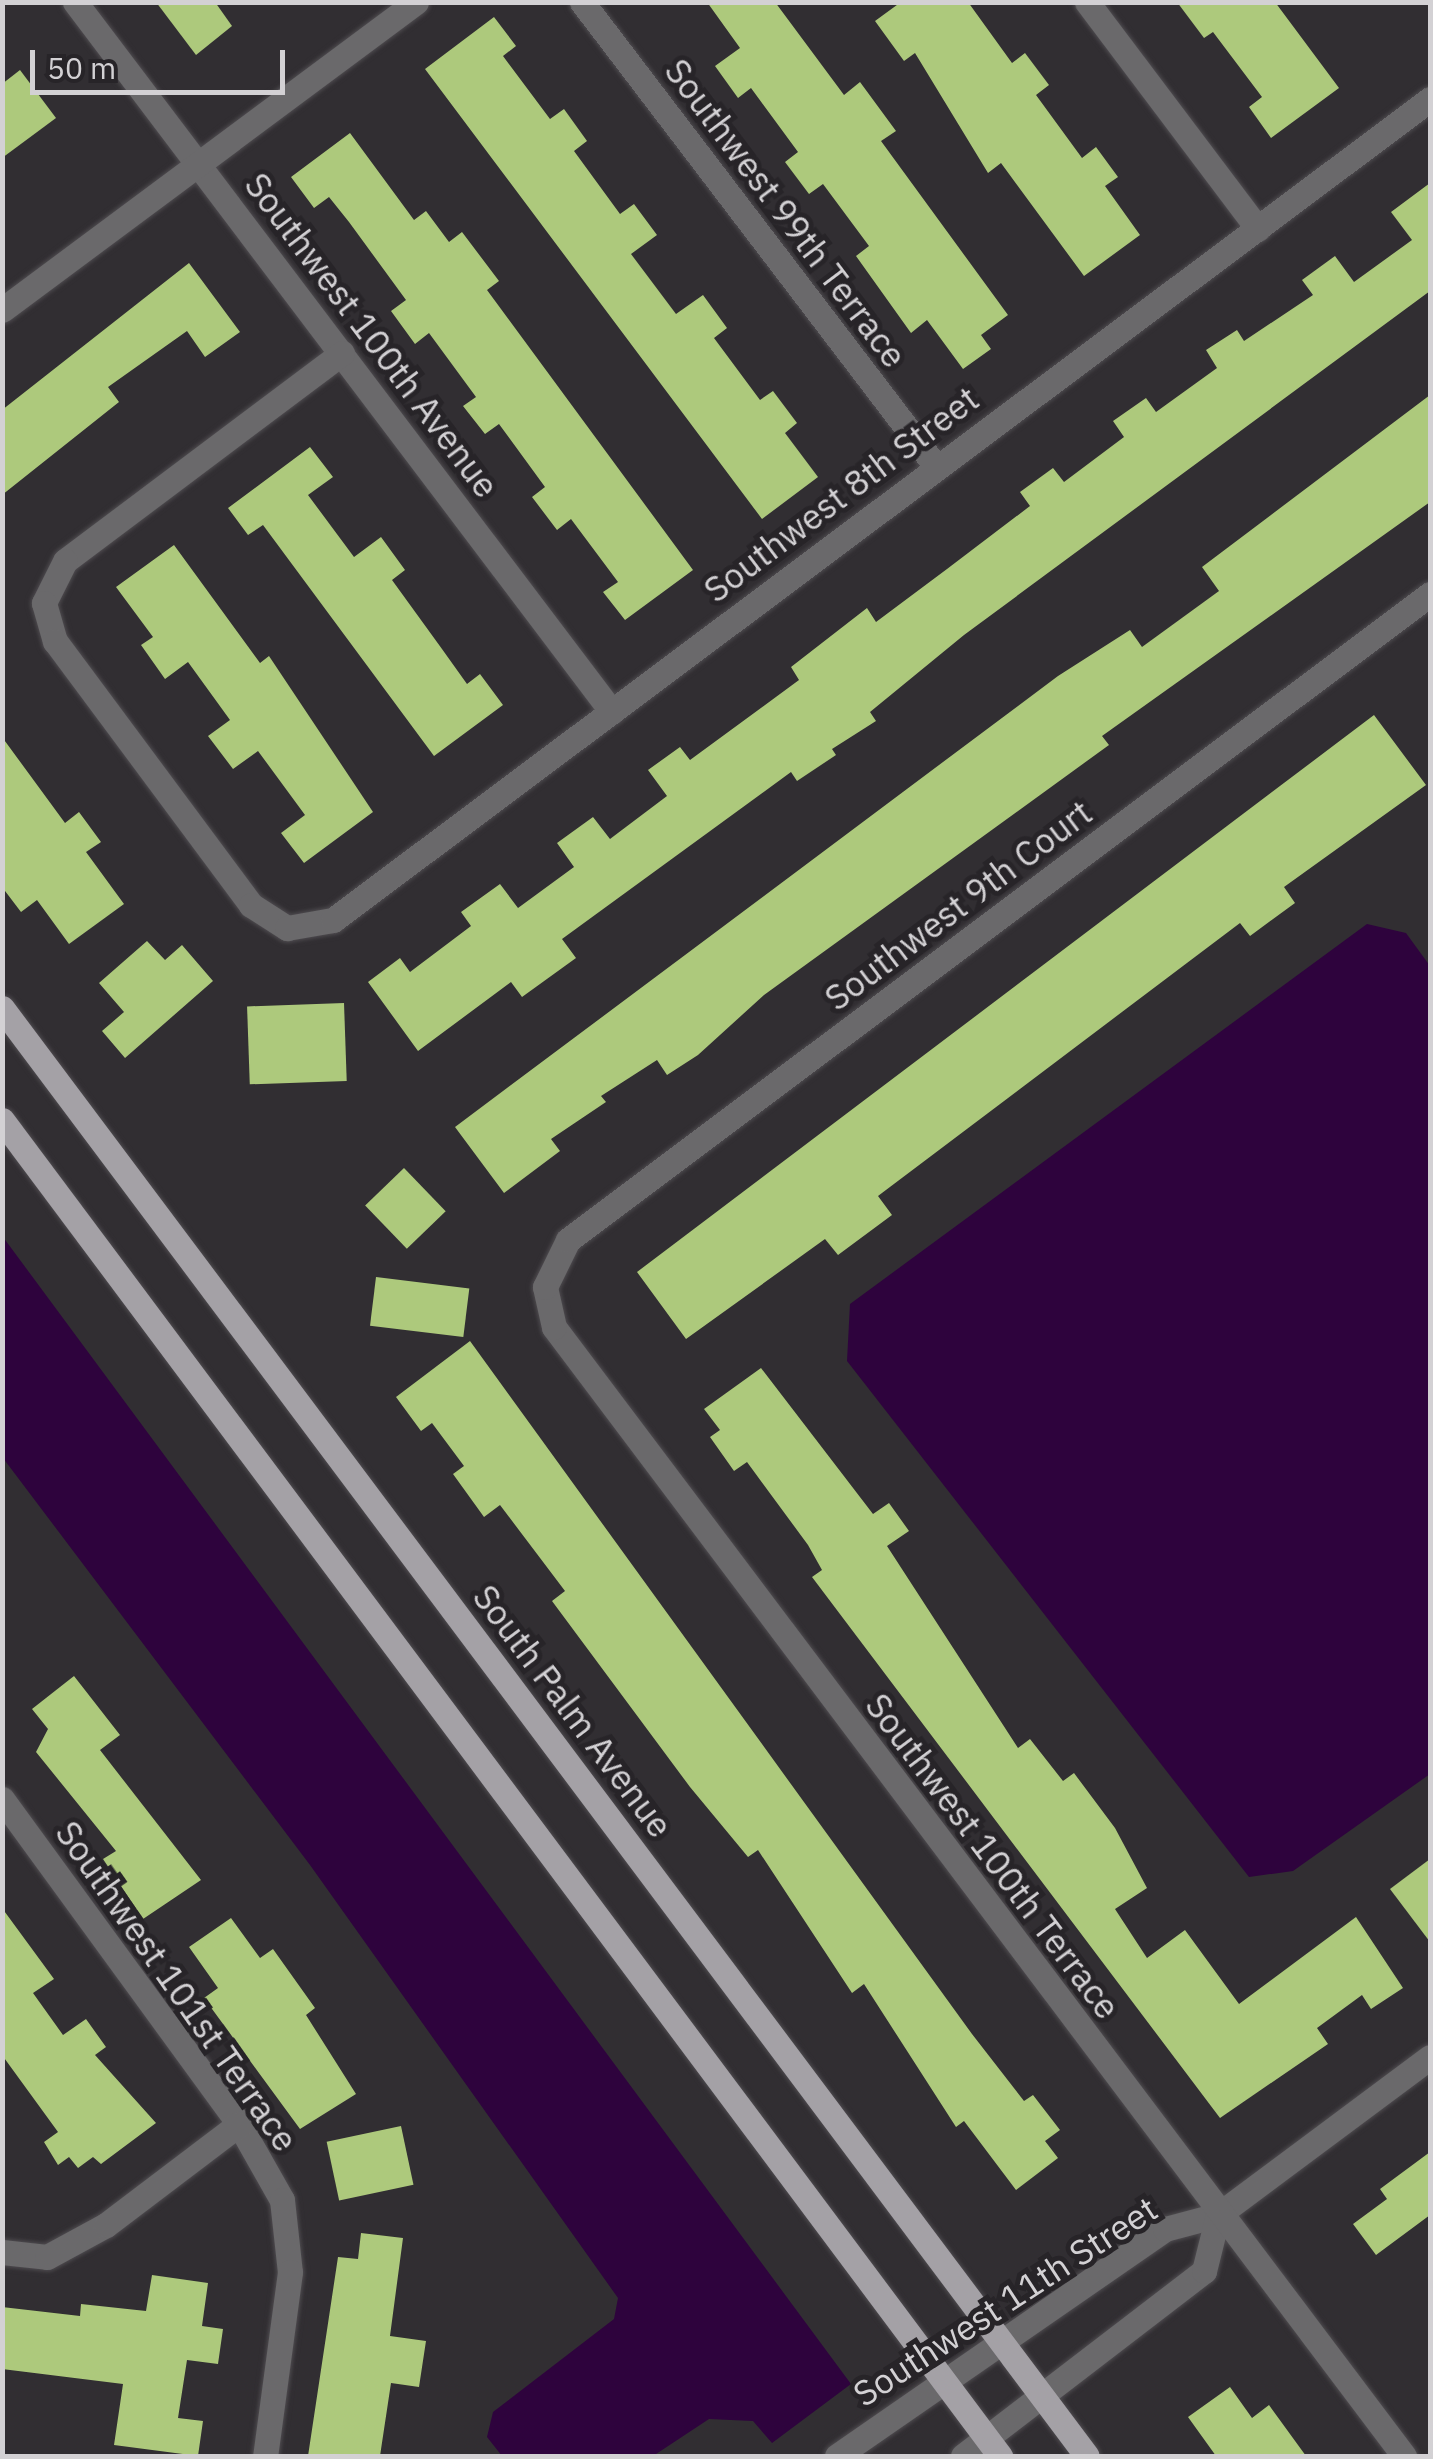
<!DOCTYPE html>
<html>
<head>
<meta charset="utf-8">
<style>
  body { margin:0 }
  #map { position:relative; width:1433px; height:2459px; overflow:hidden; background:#312e32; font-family:"IBM Plex Sans",sans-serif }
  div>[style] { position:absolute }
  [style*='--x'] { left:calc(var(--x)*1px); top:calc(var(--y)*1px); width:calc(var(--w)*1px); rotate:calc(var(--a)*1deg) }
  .water>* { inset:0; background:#2e033d }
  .building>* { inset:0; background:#adc97c; transform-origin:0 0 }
  .roads { filter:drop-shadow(0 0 2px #4e4b4f) drop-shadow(0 0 2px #4e4b4f) }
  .minor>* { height:25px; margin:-12.5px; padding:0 12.5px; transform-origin:12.5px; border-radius:12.5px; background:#6a696b }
  .major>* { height:25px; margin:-12.5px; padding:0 12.5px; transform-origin:12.5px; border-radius:12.5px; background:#a4a1a6 }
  span { translate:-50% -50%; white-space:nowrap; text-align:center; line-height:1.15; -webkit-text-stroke:10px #272428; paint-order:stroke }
  .street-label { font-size:35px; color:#d3d1d4 }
  .frame { position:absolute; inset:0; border:5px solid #d3d1d4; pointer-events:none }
  .scale { position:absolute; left:30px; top:50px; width:255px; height:45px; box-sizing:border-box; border:5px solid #d3d1d4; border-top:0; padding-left:12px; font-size:30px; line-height:35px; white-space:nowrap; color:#d3d1d4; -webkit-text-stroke:8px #272428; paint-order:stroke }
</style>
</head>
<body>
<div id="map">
  <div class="water">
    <i style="clip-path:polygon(1367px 924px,1406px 933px,1430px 966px,1430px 1774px,1293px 1871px,1249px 1877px,847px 1361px,850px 1304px)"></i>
    <i style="clip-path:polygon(3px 1237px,851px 2384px,772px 2443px,753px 2421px,709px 2419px,653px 2456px,502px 2456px,487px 2437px,493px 2412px,614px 2319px,618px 2298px,310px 1865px,3px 1458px)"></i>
  </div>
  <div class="building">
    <i style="clip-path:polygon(156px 2px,215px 2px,232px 26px,196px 55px)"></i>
    <i style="clip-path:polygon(707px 2px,775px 2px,844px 95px,860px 82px,896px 131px,881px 141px,1008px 315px,981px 335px,991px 349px,963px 369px,927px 320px,911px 333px,856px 256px,869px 246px,823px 184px,809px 194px,785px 162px,798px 152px,751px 88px,738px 98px,715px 66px,740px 48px)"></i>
    <i style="clip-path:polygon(901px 2px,968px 2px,1012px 63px,1025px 53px,1049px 85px,1036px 95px,1082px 158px,1096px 147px,1118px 177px,1105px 186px,1140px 235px,1084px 276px,1001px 163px,988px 173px,915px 53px,904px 61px,875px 21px)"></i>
    <i style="clip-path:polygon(1177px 2px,1275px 2px,1339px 88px,1271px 138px,1249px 107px,1262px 97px,1213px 32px,1204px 38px)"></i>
    <i style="clip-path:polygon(494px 17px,516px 46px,503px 56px,550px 119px,564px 109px,587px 141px,574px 151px,620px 214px,634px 204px,657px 235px,631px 254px,676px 314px,703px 295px,727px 328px,714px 338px,760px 400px,773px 391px,797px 423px,785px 433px,818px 477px,762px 519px,425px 69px)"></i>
    <i style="clip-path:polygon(20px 70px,56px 118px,2px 158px,2px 84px)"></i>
    <i style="clip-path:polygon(350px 133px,414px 220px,426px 211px,449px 242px,462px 232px,499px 281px,487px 290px,693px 570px,625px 620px,603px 592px,618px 582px,571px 519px,557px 530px,532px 497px,545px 487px,499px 424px,485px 434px,463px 406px,476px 397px,429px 333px,415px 344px,391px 311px,406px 300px,349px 222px,329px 197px,314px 208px,291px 177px)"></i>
    <i style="clip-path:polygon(1430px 183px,1430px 291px,964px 635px,870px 712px,876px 721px,832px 749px,836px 755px,797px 781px,791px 772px,562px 939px,576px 958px,522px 997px,511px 982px,418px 1051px,368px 982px,400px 958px,410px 972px,471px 926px,461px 912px,500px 884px,518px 908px,574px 867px,557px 843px,593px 817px,610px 839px,667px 796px,648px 770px,680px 747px,690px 760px,799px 680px,791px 667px,867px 608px,876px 622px,947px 569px,1030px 506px,1020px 492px,1053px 468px,1064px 482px,1124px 437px,1113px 421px,1146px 398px,1156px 412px,1217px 368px,1206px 350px,1237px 330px,1244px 341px,1313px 295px,1302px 280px,1335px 256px,1354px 282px,1412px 240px,1391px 212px)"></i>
    <i style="clip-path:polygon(189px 263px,240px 332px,205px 357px,187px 331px,108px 387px,119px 402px,2px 495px,2px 410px)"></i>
    <i style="clip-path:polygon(1430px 395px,1430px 502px,1102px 736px,1109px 745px,764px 995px,698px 1055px,667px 1075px,657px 1060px,601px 1096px,606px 1102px,551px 1139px,560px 1151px,504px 1193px,455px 1127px,1058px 676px,1130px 630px,1142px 647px,1219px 591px,1202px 567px)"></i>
    <i style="clip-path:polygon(310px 447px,333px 477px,308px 495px,354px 557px,381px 537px,405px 570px,392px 580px,442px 649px,467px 684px,480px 674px,503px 705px,434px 756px,263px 525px,248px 535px,228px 508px)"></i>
    <i style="clip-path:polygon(174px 545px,260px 663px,269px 656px,373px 812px,304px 863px,281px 833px,305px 815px,258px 751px,233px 769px,208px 736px,230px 720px,188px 662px,165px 679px,141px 645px,153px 637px,116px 587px)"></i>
    <i style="clip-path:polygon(1374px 715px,1426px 785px,1284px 887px,1295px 903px,1250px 936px,1240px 923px,878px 1196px,892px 1215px,838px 1255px,825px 1239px,686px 1339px,637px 1272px)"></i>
    <i style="clip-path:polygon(2px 737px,65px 823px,79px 812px,101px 842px,86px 852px,124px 904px,69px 944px,37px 900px,21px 912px,2px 887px)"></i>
    <i style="clip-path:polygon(147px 941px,165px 960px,182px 945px,213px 981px,125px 1058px,102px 1031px,124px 1012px,99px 983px)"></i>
    <i style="left:344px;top:1003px;width:78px;height:97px;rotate:88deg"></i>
    <i style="left:404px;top:1168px;width:60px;height:54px;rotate:46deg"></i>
    <i style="left:376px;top:1277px;width:94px;height:49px;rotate:7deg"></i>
    <i style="clip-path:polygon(470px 1341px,972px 2034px,1024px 2101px,1033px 2095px,1060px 2130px,1045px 2141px,1058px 2158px,1016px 2190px,964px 2121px,956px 2127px,864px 1984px,852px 1993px,758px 1850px,748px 1857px,690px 1787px,552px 1601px,565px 1591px,500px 1505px,484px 1517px,453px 1474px,464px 1466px,432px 1423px,421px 1431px,396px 1397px)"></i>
    <i style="clip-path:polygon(761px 1368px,873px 1514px,889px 1503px,909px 1531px,887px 1546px,1018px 1748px,1030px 1739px,1063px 1781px,1074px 1773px,1115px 1828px,1147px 1888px,1115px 1909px,1147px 1958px,1185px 1930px,1239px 2004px,1356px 1917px,1403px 1988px,1371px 2009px,1362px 1995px,1317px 2028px,1328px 2044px,1220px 2118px,812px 1577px,822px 1570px,808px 1545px,747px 1462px,734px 1471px,710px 1437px,720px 1430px,704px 1409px)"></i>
    <i style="clip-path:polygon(74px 1676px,120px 1735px,100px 1750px,201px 1880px,143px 1919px,103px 1859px,116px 1851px,36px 1752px,48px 1729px,32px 1709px)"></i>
    <i style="clip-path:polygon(1430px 1859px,1430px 1942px,1390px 1889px)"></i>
    <i style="clip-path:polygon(2px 1908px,54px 1979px,33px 1993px,63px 2035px,86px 2019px,106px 2047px,95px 2055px,156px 2123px,101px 2164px,93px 2157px,78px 2168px,69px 2157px,58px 2165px,44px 2142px,58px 2132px,2px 2055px)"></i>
    <i style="clip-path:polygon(231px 1918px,260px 1958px,273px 1949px,315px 2008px,306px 2015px,356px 2094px,300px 2129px,204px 1998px,218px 1988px,189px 1947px)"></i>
    <i style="left:401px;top:2126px;width:60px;height:76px;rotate:78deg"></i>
    <i style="clip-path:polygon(1430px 2152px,1430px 2215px,1376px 2255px,1353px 2224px,1387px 2199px,1380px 2189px)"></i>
    <i style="clip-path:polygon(361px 2233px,403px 2238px,390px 2336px,426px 2341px,419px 2387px,391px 2383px,380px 2456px,308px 2456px,338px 2257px,358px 2259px)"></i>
    <i style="clip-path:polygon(152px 2275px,208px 2283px,202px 2326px,223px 2329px,218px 2364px,187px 2360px,178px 2418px,203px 2421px,198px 2456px,114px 2445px,123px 2384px,2px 2369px,2px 2307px,80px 2316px,81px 2304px,146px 2311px)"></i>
    <i style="clip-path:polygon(1230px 2387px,1252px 2418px,1269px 2405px,1306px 2456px,1216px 2456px,1188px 2417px)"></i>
  </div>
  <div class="roads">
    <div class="minor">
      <i style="--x:75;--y:2;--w:890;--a:52.9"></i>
      <i style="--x:582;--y:2;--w:582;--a:52.68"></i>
      <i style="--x:1087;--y:2;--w:284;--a:53"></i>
      <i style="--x:2;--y:310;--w:516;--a:-36.65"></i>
      <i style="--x:342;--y:353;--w:346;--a:143.1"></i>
      <i style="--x:65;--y:561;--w:47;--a:116.6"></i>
      <i style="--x:44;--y:603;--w:40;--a:74"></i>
      <i style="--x:55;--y:641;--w:329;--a:53.4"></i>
      <i style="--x:251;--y:905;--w:43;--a:32.6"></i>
      <i style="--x:287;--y:928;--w:47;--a:-9.9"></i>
      <i style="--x:333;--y:920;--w:1370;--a:-36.81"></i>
      <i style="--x:2;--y:1799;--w:402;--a:53.9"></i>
      <i style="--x:239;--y:2124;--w:87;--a:60.5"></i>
      <i style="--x:282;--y:2200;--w:72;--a:83.7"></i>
      <i style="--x:290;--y:2272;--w:186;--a:97.7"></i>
      <i style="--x:2;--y:2252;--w:45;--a:6.3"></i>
      <i style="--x:47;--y:2257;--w:67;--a:-28.5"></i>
      <i style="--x:106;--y:2225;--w:167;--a:-37.2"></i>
      <i style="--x:837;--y:2456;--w:399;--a:-34.7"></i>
      <i style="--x:1165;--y:2229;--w:55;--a:-14.8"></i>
      <i style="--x:1218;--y:2215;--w:264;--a:-36.7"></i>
      <i style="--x:963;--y:2456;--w:304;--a:-37.5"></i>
      <i style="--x:1204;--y:2271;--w:58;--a:-76"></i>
      <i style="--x:1404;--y:2456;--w:1413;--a:-126.98"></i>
      <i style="--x:554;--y:1327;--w:41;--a:-102.7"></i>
      <i style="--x:545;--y:1287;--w:52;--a:-63.9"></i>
      <i style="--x:568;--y:1240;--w:1077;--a:-36.85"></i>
    </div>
    <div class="major">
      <i style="--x:2;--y:1008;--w:1809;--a:53.16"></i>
      <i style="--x:2;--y:1120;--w:1668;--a:53.24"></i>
    </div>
  </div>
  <div class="street-label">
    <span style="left:786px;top:213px;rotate:53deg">Southwest 99th Terrace</span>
    <span style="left:372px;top:335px;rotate:53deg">Southwest 100th Avenue</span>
    <span style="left:841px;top:494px;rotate:-37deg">Southwest 8th Street</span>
    <span style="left:958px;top:905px;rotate:-37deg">Southwest 9th Court</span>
    <span style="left:573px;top:1711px;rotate:53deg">South Palm Avenue</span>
    <span style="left:993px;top:1856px;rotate:53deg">Southwest 100th Terrace</span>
    <span style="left:177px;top:1986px;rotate:55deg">Southwest 101st Terrace</span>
    <span style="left:1005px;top:2301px;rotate:-33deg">Southwest 11th Street</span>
  </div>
  <div class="frame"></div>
  <div class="scale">50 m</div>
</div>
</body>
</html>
